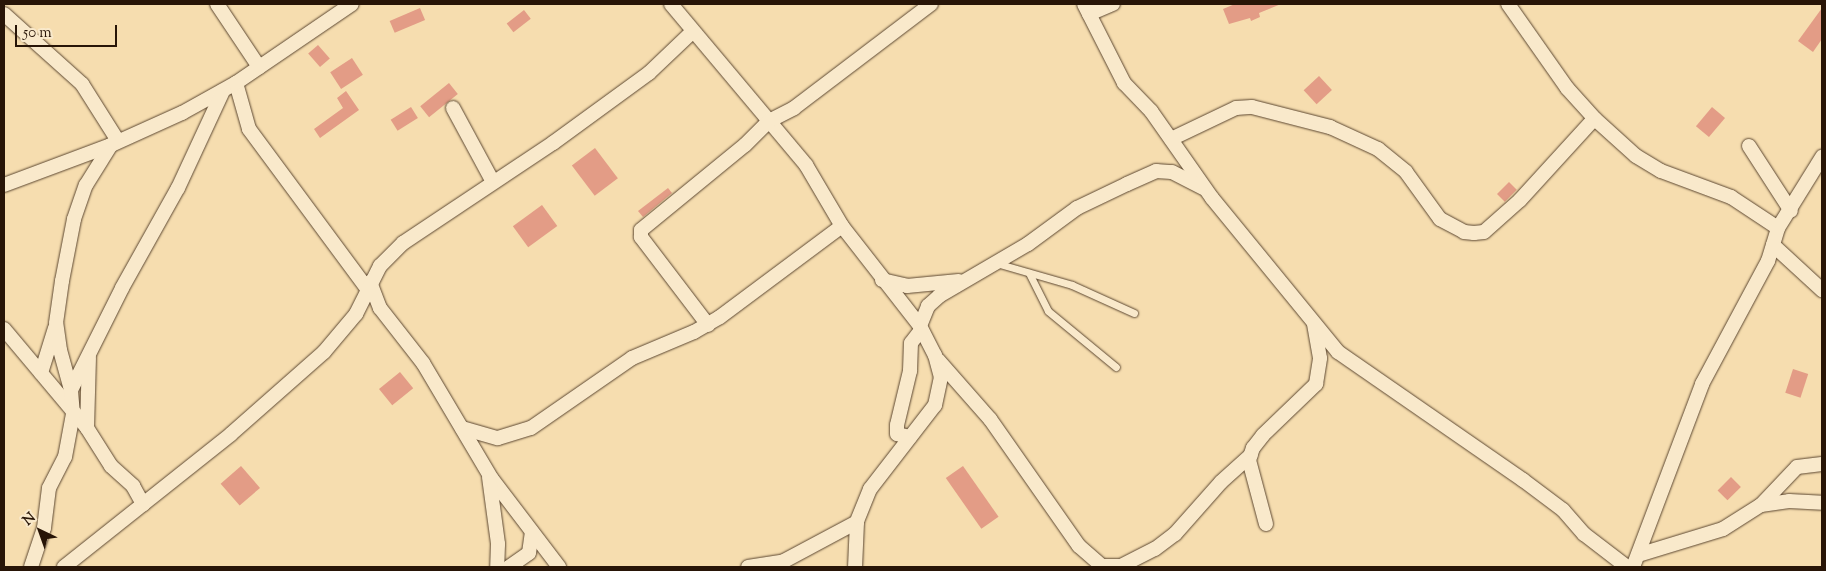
<!DOCTYPE html>
<html>
<head>
<meta charset="utf-8">
<style>
  body { margin:0 }
  #map { position:relative; width:1826px; height:571px; overflow:hidden; background:#f6ddaf; font-family:"Sorts Mill Goudy",serif }
  div>[style] { position:absolute }
  [style*='--x'] { left:calc(var(--x)*1px); top:calc(var(--y)*1px); width:calc(var(--w)*1px); rotate:calc(var(--a)*1deg) }
  .building>* { inset:0; background:#e39c86; transform-origin:0 0 }
  .roads { filter:drop-shadow(0 0 1px #5c4731) drop-shadow(0 0 1px #5c4731) }
  .lane>* { height:7px; margin:-3.5px; padding:0 3.5px; transform-origin:3.5px; border-radius:3.5px; background:#f9e9cb }
  .street>* { height:14px; margin:-7px; padding:0 7px; transform-origin:7px; border-radius:7px; background:#f9e9cb }
  span { translate:-50% -50%; white-space:nowrap; text-align:center; line-height:1.15; -webkit-text-stroke:5px #f9e9cb; paint-order:stroke }
  .frame { position:absolute; inset:0; border:5px solid #281507; pointer-events:none }
  .north { position:absolute; left:15px; top:506px; width:50px; height:50px; -webkit-text-stroke:4px #f9e9cb; paint-order:stroke; rotate:318deg; font-size:14px; font-weight:700; line-height:20px; text-align:center; color:#281507 }
  .north::after { content:''; display:block; margin:auto; width:18px; height:22px; background:#281507; clip-path:polygon(50% 0,100% 100%,50% 72%,0 100%) }
  .scale { position:absolute; left:15px; top:25px; width:102px; height:22px; box-sizing:border-box; border:2px solid #281507; border-top:0; padding-left:6px; font-size:15px; line-height:18px; white-space:nowrap; color:#281507; -webkit-text-stroke:4px #f9e9cb; paint-order:stroke }
</style>
</head>
<body>
<div id="map">
  <div class="building">
    <i style="clip-path:polygon(1235px 4px,1281px 4px,1259px 13px,1260px 17px,1251px 21px,1250px 18px,1229px 24px,1223px 9px)"></i>
    <i style="left:420px;top:8px;width:13px;height:33px;rotate:67deg"></i>
    <i style="clip-path:polygon(1822px 8px,1822px 39px,1813px 52px,1798px 41px)"></i>
    <i style="left:524px;top:10px;width:11px;height:22px;rotate:52deg"></i>
    <i style="left:318px;top:45px;width:18px;height:13px;rotate:49deg"></i>
    <i style="left:352px;top:58px;width:20px;height:26px;rotate:57deg"></i>
    <i style="left:1319px;top:76px;width:19px;height:21px;rotate:47deg"></i>
    <i style="left:449px;top:83px;width:14px;height:37px;rotate:51deg"></i>
    <i style="clip-path:polygon(346px 91px,359px 110px,320px 138px,314px 129px,343px 108px,337px 98px)"></i>
    <i style="left:411px;top:107px;width:13px;height:24px;rotate:58deg"></i>
    <i style="left:1712px;top:107px;width:17px;height:25px;rotate:40deg"></i>
    <i style="left:595px;top:148px;width:38px;height:29px;rotate:53deg"></i>
    <i style="left:1509px;top:182px;width:11px;height:17px;rotate:45deg"></i>
    <i style="clip-path:polygon(668px 188px,672px 193px,643px 217px,638px 211px)"></i>
    <i style="left:542px;top:205px;width:26px;height:36px;rotate:54deg"></i>
    <i style="left:1793px;top:369px;width:16px;height:25px;rotate:18deg"></i>
    <i style="left:400px;top:372px;width:21px;height:27px;rotate:51deg"></i>
    <i style="left:241px;top:466px;width:29px;height:27px;rotate:49deg"></i>
    <i style="left:963px;top:466px;width:62px;height:21px;rotate:55deg"></i>
    <i style="left:1731px;top:477px;width:14px;height:19px;rotate:45deg"></i>
  </div>
  <div class="roads">
    <div class="lane">
      <i style="--x:996;--y:263;--w:79;--a:16.1"></i>
      <i style="--x:1072;--y:285;--w:68;--a:24.3"></i>
      <i style="--x:1029;--y:273;--w:42;--a:63.4"></i>
      <i style="--x:1048;--y:311;--w:88;--a:39.5"></i>
    </div>
    <div class="street">
      <i style="--x:217;--y:4;--w:76;--a:56.3"></i>
      <i style="--x:671;--y:4;--w:210;--a:50"></i>
      <i style="--x:806;--y:165;--w:71;--a:59.5"></i>
      <i style="--x:842;--y:226;--w:127;--a:52"></i>
      <i style="--x:920;--y:326;--w:33;--a:63"></i>
      <i style="--x:935;--y:355;--w:23;--a:75"></i>
      <i style="--x:941;--y:377;--w:29;--a:102"></i>
      <i style="--x:935;--y:405;--w:106;--a:127.7"></i>
      <i style="--x:870;--y:489;--w:35;--a:112"></i>
      <i style="--x:857;--y:522;--w:45;--a:92.5"></i>
      <i style="--x:1084;--y:4;--w:89;--a:63.1"></i>
      <i style="--x:1124;--y:83;--w:39;--a:46"></i>
      <i style="--x:1151;--y:111;--w:106;--a:55"></i>
      <i style="--x:1212;--y:198;--w:199;--a:50.7"></i>
      <i style="--x:1338;--y:352;--w:225;--a:34.7"></i>
      <i style="--x:1523;--y:480;--w:50;--a:36.9"></i>
      <i style="--x:1563;--y:510;--w:32;--a:49"></i>
      <i style="--x:1584;--y:534;--w:54;--a:37.5"></i>
      <i style="--x:1508;--y:4;--w:103;--a:54.9"></i>
      <i style="--x:1567;--y:88;--w:42;--a:47.9"></i>
      <i style="--x:1595;--y:119;--w:55;--a:42.1"></i>
      <i style="--x:1636;--y:156;--w:29;--a:31"></i>
      <i style="--x:1661;--y:171;--w:75;--a:20.4"></i>
      <i style="--x:1731;--y:197;--w:56;--a:33.4"></i>
      <i style="--x:4;--y:14;--w:105;--a:41.9"></i>
      <i style="--x:82;--y:84;--w:67;--a:57.7"></i>
      <i style="--x:1089;--y:14;--w:26;--a:-23"></i>
      <i style="--x:236;--y:83;--w:48;--a:74.2"></i>
      <i style="--x:249;--y:129;--w:200;--a:53.5"></i>
      <i style="--x:453;--y:108;--w:84;--a:61.6"></i>
      <i style="--x:1171;--y:139;--w:72;--a:-25.5"></i>
      <i style="--x:1236;--y:108;--w:16;--a:-4"></i>
      <i style="--x:1252;--y:107;--w:81;--a:14.4"></i>
      <i style="--x:1330;--y:127;--w:53;--a:24.6"></i>
      <i style="--x:1378;--y:149;--w:36;--a:39"></i>
      <i style="--x:1406;--y:172;--w:58;--a:54.1"></i>
      <i style="--x:1440;--y:219;--w:27;--a:28"></i>
      <i style="--x:1464;--y:232;--w:10;--a:6"></i>
      <i style="--x:1474;--y:233;--w:10;--a:-6"></i>
      <i style="--x:1484;--y:232;--w:48;--a:-41.6"></i>
      <i style="--x:1520;--y:200;--w:110;--a:-47.6"></i>
      <i style="--x:1749;--y:146;--w:77;--a:57.1"></i>
      <i style="--x:4;--y:185;--w:114;--a:-20.5"></i>
      <i style="--x:111;--y:145;--w:78;--a:-24.3"></i>
      <i style="--x:182;--y:113;--w:62;--a:-29.1"></i>
      <i style="--x:236;--y:83;--w:140;--a:-34.3"></i>
      <i style="--x:1773;--y:245;--w:67;--a:42.6"></i>
      <i style="--x:882;--y:280;--w:26;--a:13"></i>
      <i style="--x:907;--y:286;--w:52;--a:-5.5"></i>
      <i style="--x:370;--y:282;--w:28;--a:69"></i>
      <i style="--x:380;--y:308;--w:70;--a:52"></i>
      <i style="--x:423;--y:363;--w:135;--a:59.3"></i>
      <i style="--x:492;--y:479;--w:111;--a:52.7"></i>
      <i style="--x:708;--y:325;--w:111;--a:-127.3"></i>
      <i style="--x:641;--y:237;--w:7;--a:-90"></i>
      <i style="--x:641;--y:230;--w:134;--a:-39.3"></i>
      <i style="--x:745;--y:145;--w:34;--a:-45"></i>
      <i style="--x:769;--y:121;--w:28;--a:-27"></i>
      <i style="--x:794;--y:108;--w:172;--a:-37.2"></i>
      <i style="--x:920;--y:326;--w:22;--a:-68"></i>
      <i style="--x:928;--y:306;--w:15;--a:-42"></i>
      <i style="--x:939;--y:296;--w:103;--a:-30.3"></i>
      <i style="--x:1028;--y:244;--w:61;--a:-36.3"></i>
      <i style="--x:1077;--y:208;--w:55;--a:-25.6"></i>
      <i style="--x:1127;--y:184;--w:32;--a:-24"></i>
      <i style="--x:1156;--y:171;--w:16;--a:4"></i>
      <i style="--x:1172;--y:172;--w:35;--a:27"></i>
      <i style="--x:4;--y:329;--w:129;--a:50"></i>
      <i style="--x:87;--y:428;--w:45;--a:57.7"></i>
      <i style="--x:111;--y:466;--w:30;--a:42"></i>
      <i style="--x:133;--y:486;--w:21;--a:61"></i>
      <i style="--x:938;--y:360;--w:79;--a:48.6"></i>
      <i style="--x:990;--y:419;--w:155;--a:55"></i>
      <i style="--x:1079;--y:546;--w:30;--a:41"></i>
      <i style="--x:1102;--y:566;--w:19;--a:0"></i>
      <i style="--x:1121;--y:566;--w:38;--a:-27"></i>
      <i style="--x:1155;--y:549;--w:25;--a:-37"></i>
      <i style="--x:1175;--y:534;--w:69;--a:-48.5"></i>
      <i style="--x:1221;--y:482;--w:40;--a:-42"></i>
      <i style="--x:41;--y:373;--w:47;--a:-72.7"></i>
      <i style="--x:71;--y:390;--w:41;--a:-105.4"></i>
      <i style="--x:60;--y:350;--w:27;--a:-98"></i>
      <i style="--x:56;--y:323;--w:42;--a:-81.9"></i>
      <i style="--x:62;--y:281;--w:63;--a:-79"></i>
      <i style="--x:74;--y:219;--w:36;--a:-71"></i>
      <i style="--x:86;--y:185;--w:47;--a:-58"></i>
      <i style="--x:87;--y:428;--w:70;--a:-88.4"></i>
      <i style="--x:462;--y:428;--w:37;--a:16"></i>
      <i style="--x:498;--y:438;--w:34;--a:-17"></i>
      <i style="--x:531;--y:428;--w:123;--a:-34.7"></i>
      <i style="--x:632;--y:358;--w:67;--a:-22.8"></i>
      <i style="--x:694;--y:332;--w:30;--a:-30"></i>
      <i style="--x:720;--y:317;--w:152;--a:-36.7"></i>
      <i style="--x:910;--y:437;--w:13;--a:-167"></i>
      <i style="--x:897;--y:434;--w:9;--a:-90"></i>
      <i style="--x:897;--y:425;--w:56;--a:-76.5"></i>
      <i style="--x:910;--y:371;--w:28;--a:-88"></i>
      <i style="--x:911;--y:343;--w:16;--a:-52"></i>
      <i style="--x:489;--y:477;--w:68;--a:82.3"></i>
      <i style="--x:498;--y:544;--w:23;--a:92"></i>
      <i style="--x:1761;--y:505;--w:52;--a:-46.5"></i>
      <i style="--x:1797;--y:467;--w:25;--a:-7"></i>
      <i style="--x:1266;--y:524;--w:66;--a:-104.9"></i>
      <i style="--x:1249;--y:460;--w:13;--a:-72"></i>
      <i style="--x:1253;--y:448;--w:16;--a:-52"></i>
      <i style="--x:1263;--y:435;--w:74;--a:-43.9"></i>
      <i style="--x:1316;--y:384;--w:26;--a:-81"></i>
      <i style="--x:1320;--y:358;--w:34;--a:-100"></i>
      <i style="--x:1638;--y:555;--w:89;--a:-17"></i>
      <i style="--x:1723;--y:529;--w:45;--a:-32.3"></i>
      <i style="--x:1761;--y:505;--w:28;--a:-8"></i>
      <i style="--x:1789;--y:501;--w:33;--a:3"></i>
      <i style="--x:31;--y:567;--w:41;--a:-71.6"></i>
      <i style="--x:44;--y:528;--w:40;--a:-82.9"></i>
      <i style="--x:49;--y:488;--w:35;--a:-63"></i>
      <i style="--x:65;--y:457;--w:44;--a:-79.5"></i>
      <i style="--x:73;--y:414;--w:24;--a:-95"></i>
      <i style="--x:71;--y:390;--w:114;--a:-63.4"></i>
      <i style="--x:122;--y:288;--w:115;--a:-60.8"></i>
      <i style="--x:178;--y:188;--w:107;--a:-65.1"></i>
      <i style="--x:64;--y:567;--w:213;--a:-38.5"></i>
      <i style="--x:231;--y:434;--w:124;--a:-41.4"></i>
      <i style="--x:324;--y:352;--w:50;--a:-49.9"></i>
      <i style="--x:356;--y:314;--w:54;--a:-63.4"></i>
      <i style="--x:380;--y:266;--w:33;--a:-45"></i>
      <i style="--x:403;--y:243;--w:180;--a:-33.7"></i>
      <i style="--x:553;--y:143;--w:119;--a:-36.1"></i>
      <i style="--x:649;--y:73;--w:59;--a:-43.6"></i>
      <i style="--x:509;--y:567;--w:24;--a:-35"></i>
      <i style="--x:529;--y:553;--w:21;--a:-82"></i>
      <i style="--x:748;--y:567;--w:36;--a:-9"></i>
      <i style="--x:784;--y:561;--w:83;--a:-28.1"></i>
      <i style="--x:1633;--y:567;--w:196;--a:-69.3"></i>
      <i style="--x:1702;--y:384;--w:140;--a:-61.8"></i>
      <i style="--x:1768;--y:261;--w:34;--a:-73"></i>
      <i style="--x:1778;--y:228;--w:84;--a:-58.2"></i>
    </div>
  </div>
  <div class="frame"></div>
  <div class="north">N</div>
  <div class="scale">50 m</div>
</div>
</body>
</html>
